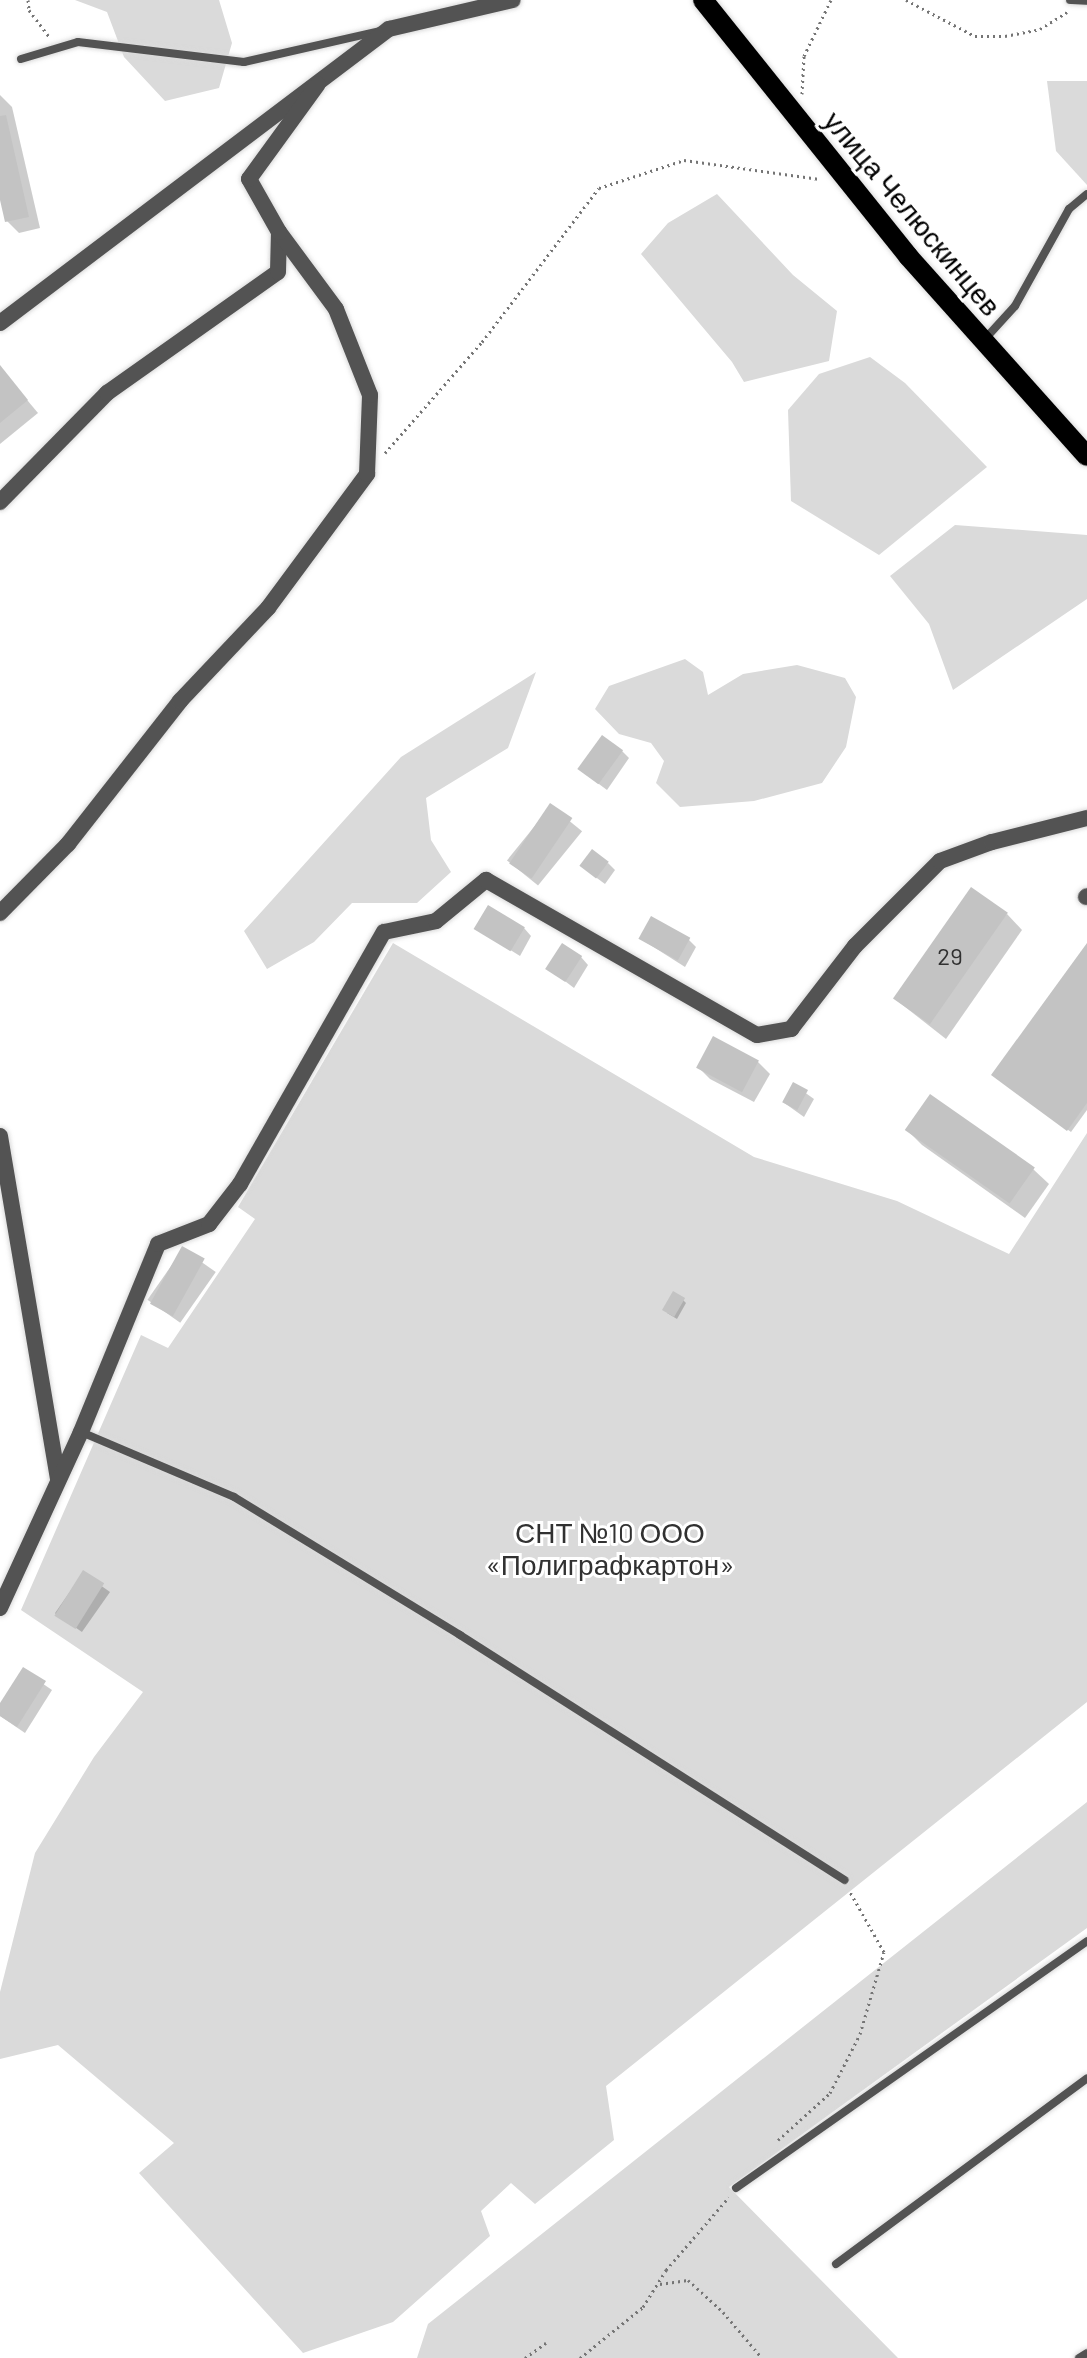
<!DOCTYPE html>
<html>
<head>
<meta charset="utf-8">
<style>
  body { margin:0 }
  #map { position:relative; width:1087px; height:2358px; overflow:hidden; background:#fff; font-family:Barlow,sans-serif }
  div>[style] { position:absolute }
  [style*='--x'] { left:calc(var(--x)*1px); top:calc(var(--y)*1px); width:calc(var(--w)*1px); rotate:calc(var(--a)*1deg) }
  .green>* { inset:0; background:#dadada }
  .shadow>* { inset:0; background:#0003; transform-origin:0 0 }
  .building>* { inset:0; background:#c3c3c3; transform-origin:0 0 }
  .path>* { height:3px; margin-top:-1.5px; transform-origin:0; background:repeating-linear-gradient(90deg,#757575 0 2px,transparent 0 6px) }
  .roads { filter:drop-shadow(0 0 2px #dbdbdb) drop-shadow(0 0 2px #dbdbdb) }
  .lane>* { height:8px; margin:-4px; padding:0 4px; transform-origin:4px; border-radius:4px; background:#535353 }
  .street>* { height:16px; margin:-8px; padding:0 8px; transform-origin:8px; border-radius:8px; background:#535353 }
  .primary>* { height:20px; margin:-10px; padding:0 10px; transform-origin:10px; border-radius:10px; background:#000 }
  span { translate:-50% -50%; white-space:nowrap; text-align:center; line-height:1.15; -webkit-text-stroke:6px #fff; paint-order:stroke }
  .number-label { font-size:24px; color:#313131 }
  .number-label span { -webkit-text-stroke-width:0 }
  .street-label { font-size:28px; color:#000 }
  .park-label { font-size:28px; color:#313131 }
</style>
</head>
<body>
<div id="map">
  <div class="green">
    <i style="clip-path:polygon(75px 0,219px 0,232px 43px,219px 88px,165px 101px,124px 57px,107px 12px)"></i>
    <i style="clip-path:polygon(1047px 81px,1087px 81px,1087px 185px,1056px 151px)"></i>
    <i style="clip-path:polygon(717px 194px,793px 275px,837px 311px,829px 361px,744px 382px,732px 362px,641px 254px,668px 223px)"></i>
    <i style="clip-path:polygon(870px 357px,905px 383px,987px 467px,879px 555px,791px 501px,788px 410px,819px 374px)"></i>
    <i style="clip-path:polygon(955px 525px,1087px 535px,1087px 599px,953px 690px,929px 624px,890px 576px)"></i>
    <i style="clip-path:polygon(685px 659px,703px 672px,708px 695px,743px 674px,797px 665px,845px 678px,856px 697px,846px 747px,822px 783px,754px 801px,680px 807px,656px 783px,664px 761px,651px 743px,619px 734px,595px 709px,609px 686px)"></i>
    <i style="clip-path:polygon(536px 672px,508px 748px,426px 798px,431px 840px,451px 872px,417px 903px,352px 903px,314px 942px,267px 969px,244px 931px,401px 757px)"></i>
    <i style="clip-path:polygon(393px 943px,754px 1157px,897px 1201px,1009px 1254px,1087px 1133px,1087px 1702px,606px 2086px,614px 2140px,535px 2204px,511px 2183px,481px 2211px,490px 2236px,393px 2322px,303px 2353px,139px 2173px,174px 2143px,58px 2045px,0 2059px,0 1992px,35px 1853px,94px 1757px,143px 1692px,21px 1610px,141px 1335px,168px 1348px,255px 1219px,238px 1207px)"></i>
    <i style="clip-path:polygon(1087px 1802px,1087px 1928px,729px 2187px,898px 2358px,417px 2358px,428px 2324px)"></i>
  </div>
  <div class="shadow">
    <i style="clip-path:polygon(0 95px,12px 107px,40px 228px,19px 233px,7px 221px,0 191px)"></i>
    <i style="clip-path:polygon(2px 370px,38px 413px,0 444px,0 371px)"></i>
    <i style="clip-path:polygon(622px 751px,629px 758px,607px 790px,580px 770px)"></i>
    <i style="left:551px;top:806px;width:40px;height:70px;rotate:39deg"></i>
    <i style="clip-path:polygon(608px 863px,615px 870px,605px 884px,590px 873px)"></i>
    <i style="clip-path:polygon(1007px 914px,1022px 930px,946px 1039px,895px 999px)"></i>
    <i style="clip-path:polygon(524px 928px,531px 936px,520px 956px,477px 929px)"></i>
    <i style="clip-path:polygon(641px 939px,689px 940px,696px 947px,685px 967px)"></i>
    <i style="clip-path:polygon(1087px 947px,1087px 1110px,1071px 1132px,996px 1078px)"></i>
    <i style="clip-path:polygon(581px 957px,588px 965px,574px 988px,549px 969px)"></i>
    <i style="clip-path:polygon(714px 1038px,758px 1062px,770px 1074px,754px 1102px,710px 1079px,698px 1067px)"></i>
    <i style="clip-path:polygon(793px 1084px,814px 1099px,804px 1117px,783px 1102px)"></i>
    <i style="clip-path:polygon(907px 1130px,1033px 1169px,1049px 1184px,1025px 1218px,922px 1145px)"></i>
    <i style="left:183px;top:1249px;width:40px;height:62px;rotate:35deg"></i>
    <i style="clip-path:polygon(683px 1300px,686px 1303px,677px 1319px,667px 1313px)"></i>
    <i style="left:83px;top:1573px;width:33px;height:49px;rotate:35deg"></i>
    <i style="clip-path:polygon(23px 1670px,52px 1690px,25px 1733px,0 1716px,0 1707px)"></i>
  </div>
  <div class="building">
    <i style="clip-path:polygon(6px 115px,29px 217px,5px 222px,0 200px,0 116px)"></i>
    <i style="clip-path:polygon(0 365px,28px 400px,0 423px)"></i>
    <i style="left:602px;top:735px;width:26px;height:42px;rotate:36deg"></i>
    <i style="left:550px;top:803px;width:27px;height:73px;rotate:34deg"></i>
    <i style="left:592px;top:849px;width:21px;height:21px;rotate:37deg"></i>
    <i style="left:971px;top:887px;width:45px;height:136px;rotate:35deg"></i>
    <i style="left:488px;top:905px;width:43px;height:28px;rotate:31deg"></i>
    <i style="left:651px;top:916px;width:45px;height:26px;rotate:29deg"></i>
    <i style="left:562px;top:943px;width:24px;height:31px;rotate:33deg"></i>
    <i style="clip-path:polygon(1087px 943px,1087px 1103px,1067px 1131px,991px 1075px)"></i>
    <i style="left:713px;top:1036px;width:52px;height:36px;rotate:28deg"></i>
    <i style="left:793px;top:1082px;width:17px;height:23px;rotate:28deg"></i>
    <i style="left:930px;top:1094px;width:128px;height:44px;rotate:35deg"></i>
    <i style="left:182px;top:1246px;width:26px;height:66px;rotate:29deg"></i>
    <i style="left:673px;top:1291px;width:14px;height:22px;rotate:30deg"></i>
    <i style="left:83px;top:1570px;width:25px;height:54px;rotate:32deg"></i>
    <i style="clip-path:polygon(23px 1667px,46px 1681px,17px 1727px,0 1716px,0 1703px)"></i>
  </div>
  <div class="path">
    <i style="--x:28;--y:0;--w:10;--a:84"></i>
    <i style="--x:29;--y:10;--w:35;--a:53"></i>
    <i style="--x:906;--y:0;--w:78;--a:27.6"></i>
    <i style="--x:975;--y:36;--w:30;--a:0"></i>
    <i style="--x:1005;--y:36;--w:36;--a:-11"></i>
    <i style="--x:1040;--y:29;--w:32;--a:-32"></i>
    <i style="--x:802;--y:94;--w:38;--a:-87"></i>
    <i style="--x:804;--y:56;--w:62;--a:-64.3"></i>
    <i style="--x:385;--y:453;--w:147;--a:-48.9"></i>
    <i style="--x:482;--y:342;--w:193;--a:-52.8"></i>
    <i style="--x:599;--y:188;--w:89;--a:-18.2"></i>
    <i style="--x:684;--y:160;--w:137;--a:8"></i>
    <i style="--x:778;--y:2140;--w:70;--a:-42.1"></i>
    <i style="--x:830;--y:2093;--w:66;--a:-63"></i>
    <i style="--x:860;--y:2034;--w:85;--a:-73.7"></i>
    <i style="--x:884;--y:1952;--w:71;--a:-119.4"></i>
    <i style="--x:660;--y:2284;--w:28;--a:-8"></i>
    <i style="--x:688;--y:2280;--w:47;--a:42.4"></i>
    <i style="--x:723;--y:2312;--w:60;--a:49.7"></i>
    <i style="--x:525;--y:2358;--w:26;--a:-36"></i>
    <i style="--x:580;--y:2358;--w:81;--a:-39"></i>
    <i style="--x:643;--y:2307;--w:44;--a:-58.1"></i>
    <i style="--x:666;--y:2270;--w:96;--a:-49.2"></i>
  </div>
  <div class="roads">
    <div class="lane">
      <i style="--x:1070;--y:0;--w:17;--a:3"></i>
      <i style="--x:21;--y:59;--w:59;--a:-16.6"></i>
      <i style="--x:78;--y:42;--w:167;--a:6.9"></i>
      <i style="--x:244;--y:62;--w:139;--a:-12.8"></i>
      <i style="--x:984;--y:340;--w:46;--a:-47.6"></i>
      <i style="--x:1015;--y:306;--w:111;--a:-60.9"></i>
      <i style="--x:1069;--y:209;--w:23;--a:-40"></i>
      <i style="--x:81;--y:1432;--w:166;--a:23"></i>
      <i style="--x:234;--y:1497;--w:265;--a:31.4"></i>
      <i style="--x:460;--y:1635;--w:456;--a:32.5"></i>
      <i style="--x:736;--y:2188;--w:429;--a:-35.1"></i>
      <i style="--x:836;--y:2264;--w:312;--a:-36.5"></i>
      <i style="--x:1079;--y:2358;--w:9;--a:-32"></i>
    </div>
    <div class="street">
      <i style="--x:0;--y:323;--w:488;--a:-37.1"></i>
      <i style="--x:389;--y:29;--w:127;--a:-13.2"></i>
      <i style="--x:0;--y:502;--w:153;--a:-45.5"></i>
      <i style="--x:107;--y:393;--w:209;--a:-35.3"></i>
      <i style="--x:278;--y:272;--w:40;--a:-88.6"></i>
      <i style="--x:1086;--y:897;--w:1;--a:-45"></i>
      <i style="--x:0;--y:913;--w:97;--a:-45.4"></i>
      <i style="--x:68;--y:844;--w:182;--a:-51.9"></i>
      <i style="--x:180;--y:701;--w:128;--a:-46.6"></i>
      <i style="--x:268;--y:608;--w:167;--a:-53.5"></i>
      <i style="--x:367;--y:474;--w:79;--a:-87.8"></i>
      <i style="--x:370;--y:395;--w:92;--a:-111.6"></i>
      <i style="--x:336;--y:309;--w:96;--a:-126.5"></i>
      <i style="--x:279;--y:232;--w:61;--a:-119.5"></i>
      <i style="--x:249;--y:179;--w:117;--a:-54"></i>
      <i style="--x:0;--y:1136;--w:347;--a:80.4"></i>
      <i style="--x:0;--y:1608;--w:194;--a:-65.3"></i>
      <i style="--x:81;--y:1432;--w:203;--a:-67.7"></i>
      <i style="--x:158;--y:1244;--w:55;--a:-21.4"></i>
      <i style="--x:209;--y:1224;--w:51;--a:-52.2"></i>
      <i style="--x:240;--y:1184;--w:290;--a:-60.3"></i>
      <i style="--x:384;--y:932;--w:53;--a:-11.9"></i>
      <i style="--x:436;--y:921;--w:65;--a:-39.4"></i>
      <i style="--x:486;--y:880;--w:312;--a:29.8"></i>
      <i style="--x:757;--y:1035;--w:35;--a:-10"></i>
      <i style="--x:791;--y:1029;--w:105;--a:-52.4"></i>
      <i style="--x:855;--y:946;--w:120;--a:-45"></i>
      <i style="--x:940;--y:861;--w:55;--a:-20.1"></i>
      <i style="--x:992;--y:842;--w:98;--a:-14.2"></i>
    </div>
    <div class="primary">
      <i style="--x:703;--y:0;--w:328;--a:51.3"></i>
      <i style="--x:908;--y:256;--w:268;--a:48.2"></i>
    </div>
  </div>
  <div class="number-label">
    <span style="left:950px;top:956px">29</span>
  </div>
  <div class="street-label">
    <span style="left:913px;top:213px;rotate:50deg">улица Челюскинцев</span>
  </div>
  <div class="park-label">
    <span style="left:610px;top:1548px">СНТ №10 ООО<br>«Полиграфкартон»</span>
  </div>
</div>
</body>
</html>
